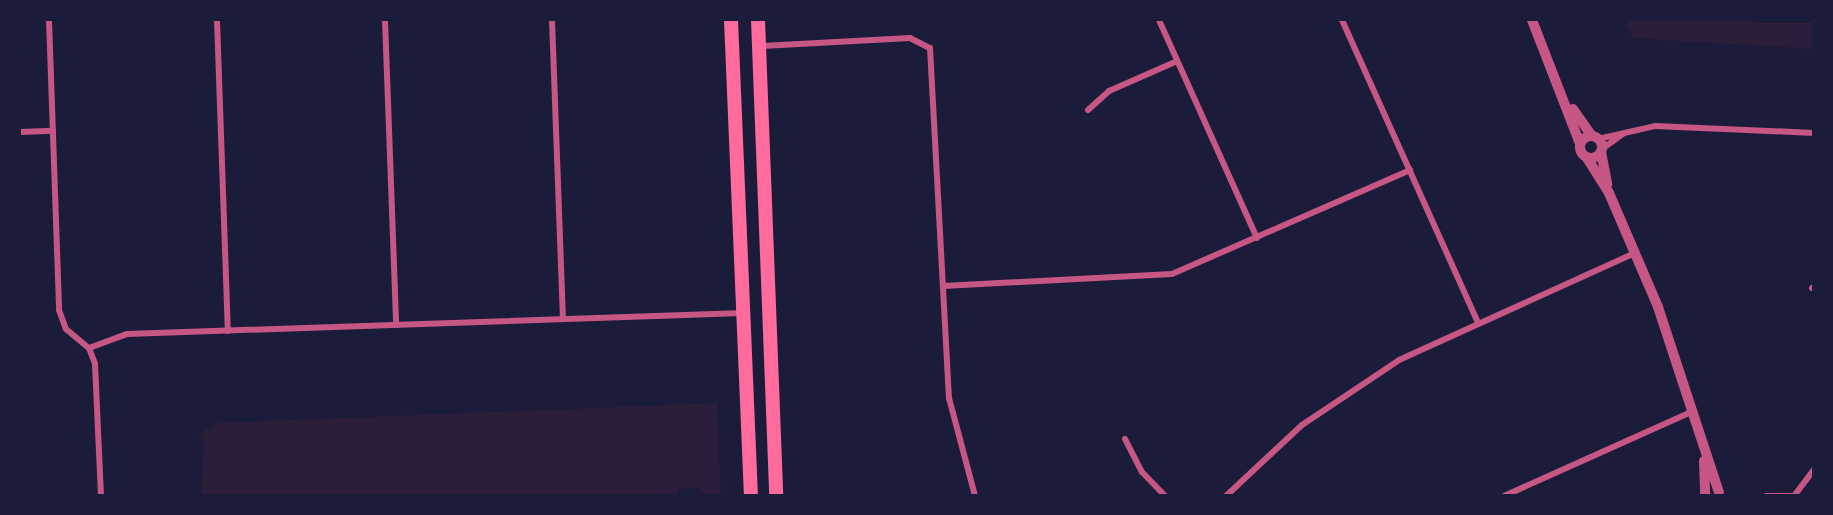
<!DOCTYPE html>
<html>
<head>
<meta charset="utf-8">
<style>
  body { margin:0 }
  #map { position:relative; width:1833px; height:515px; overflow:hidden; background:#1b1b3a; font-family:"Alegreya Sans",sans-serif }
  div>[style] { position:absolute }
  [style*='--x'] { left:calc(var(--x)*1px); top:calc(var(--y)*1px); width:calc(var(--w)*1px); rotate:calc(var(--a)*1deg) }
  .green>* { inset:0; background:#2a1e3b }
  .stream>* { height:4px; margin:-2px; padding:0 2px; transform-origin:2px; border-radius:2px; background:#12122b }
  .minor>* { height:6px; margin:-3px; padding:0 3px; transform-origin:3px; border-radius:3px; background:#c65784 }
  .tertiary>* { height:10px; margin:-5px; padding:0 5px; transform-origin:5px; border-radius:5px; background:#c65784 }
  .tertiary>.ring { margin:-5px; padding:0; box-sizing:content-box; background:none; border:10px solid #c65784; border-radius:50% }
  .primary>* { height:14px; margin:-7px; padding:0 7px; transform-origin:7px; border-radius:7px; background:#ff6b9d }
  span { translate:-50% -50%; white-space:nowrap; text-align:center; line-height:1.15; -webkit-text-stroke:4.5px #1b1b3a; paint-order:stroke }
  .frame { position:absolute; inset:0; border:21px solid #1b1b3a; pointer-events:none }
</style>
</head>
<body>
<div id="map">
  <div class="green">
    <i style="clip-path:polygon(1625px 20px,1813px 20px,1813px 49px,1633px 38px)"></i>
    <i style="clip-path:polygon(717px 403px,721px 495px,701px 495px,700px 488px,678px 489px,678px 496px,201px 495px,204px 445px,199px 434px,218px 423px)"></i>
  </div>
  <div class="stream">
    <i style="--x:1754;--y:20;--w:55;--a:0"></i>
  </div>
  <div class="minor">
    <i style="--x:49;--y:20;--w:290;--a:88"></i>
    <i style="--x:59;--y:310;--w:20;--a:70"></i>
    <i style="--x:66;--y:329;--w:30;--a:40"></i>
    <i style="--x:89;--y:348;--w:17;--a:69"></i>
    <i style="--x:95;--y:364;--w:132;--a:87.4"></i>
    <i style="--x:217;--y:20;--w:311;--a:88"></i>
    <i style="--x:385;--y:20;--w:305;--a:87.9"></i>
    <i style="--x:552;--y:20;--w:299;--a:87.9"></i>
    <i style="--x:1159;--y:20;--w:239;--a:65.8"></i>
    <i style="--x:1342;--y:20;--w:331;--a:65.8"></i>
    <i style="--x:760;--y:46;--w:150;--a:-3.1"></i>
    <i style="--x:910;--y:38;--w:22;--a:27"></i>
    <i style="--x:930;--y:48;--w:351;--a:86.9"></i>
    <i style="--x:949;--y:398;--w:101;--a:75.1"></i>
    <i style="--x:1088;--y:110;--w:28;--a:-42"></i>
    <i style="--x:1109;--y:91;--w:74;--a:-23.8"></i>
    <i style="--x:20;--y:132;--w:33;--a:-2"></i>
    <i style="--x:1598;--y:139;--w:58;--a:-12.8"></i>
    <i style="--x:1655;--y:126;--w:159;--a:2.5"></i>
    <i style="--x:1602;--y:149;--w:26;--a:-36"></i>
    <i style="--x:943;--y:286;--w:229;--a:-3"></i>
    <i style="--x:1172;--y:274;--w:260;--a:-23.6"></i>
    <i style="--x:1812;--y:288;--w:2;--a:27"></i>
    <i style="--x:89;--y:348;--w:40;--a:-20.2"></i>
    <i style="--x:127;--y:334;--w:617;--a:-1.95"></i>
    <i style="--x:1125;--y:439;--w:37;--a:63"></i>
    <i style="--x:1142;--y:472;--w:33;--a:46"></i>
    <i style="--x:1226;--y:496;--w:104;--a:-43.1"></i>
    <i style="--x:1302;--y:425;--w:117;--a:-33.8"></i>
    <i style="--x:1399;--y:360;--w:259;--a:-24.4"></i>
    <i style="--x:1504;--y:496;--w:207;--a:-24.2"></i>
    <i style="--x:1766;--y:496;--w:25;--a:0"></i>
    <i style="--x:1794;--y:496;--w:34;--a:-53"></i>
  </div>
  <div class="tertiary">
    <i style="--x:1532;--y:20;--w:133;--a:68.8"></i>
    <i style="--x:1573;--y:109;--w:33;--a:55"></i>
    <i class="ring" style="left:1580px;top:136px;width:12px;height:12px"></i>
    <i style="--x:1601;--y:152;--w:33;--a:79"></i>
    <i style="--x:1587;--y:158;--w:41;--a:57.8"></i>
    <i style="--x:1609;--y:193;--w:124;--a:66.7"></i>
    <i style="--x:1658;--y:307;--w:195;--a:71.8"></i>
    <i style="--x:1704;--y:461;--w:35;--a:88"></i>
  </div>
  <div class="primary">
    <i style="--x:731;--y:20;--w:476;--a:87.6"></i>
    <i style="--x:758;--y:20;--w:476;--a:87.8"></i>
  </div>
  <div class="frame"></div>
</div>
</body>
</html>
